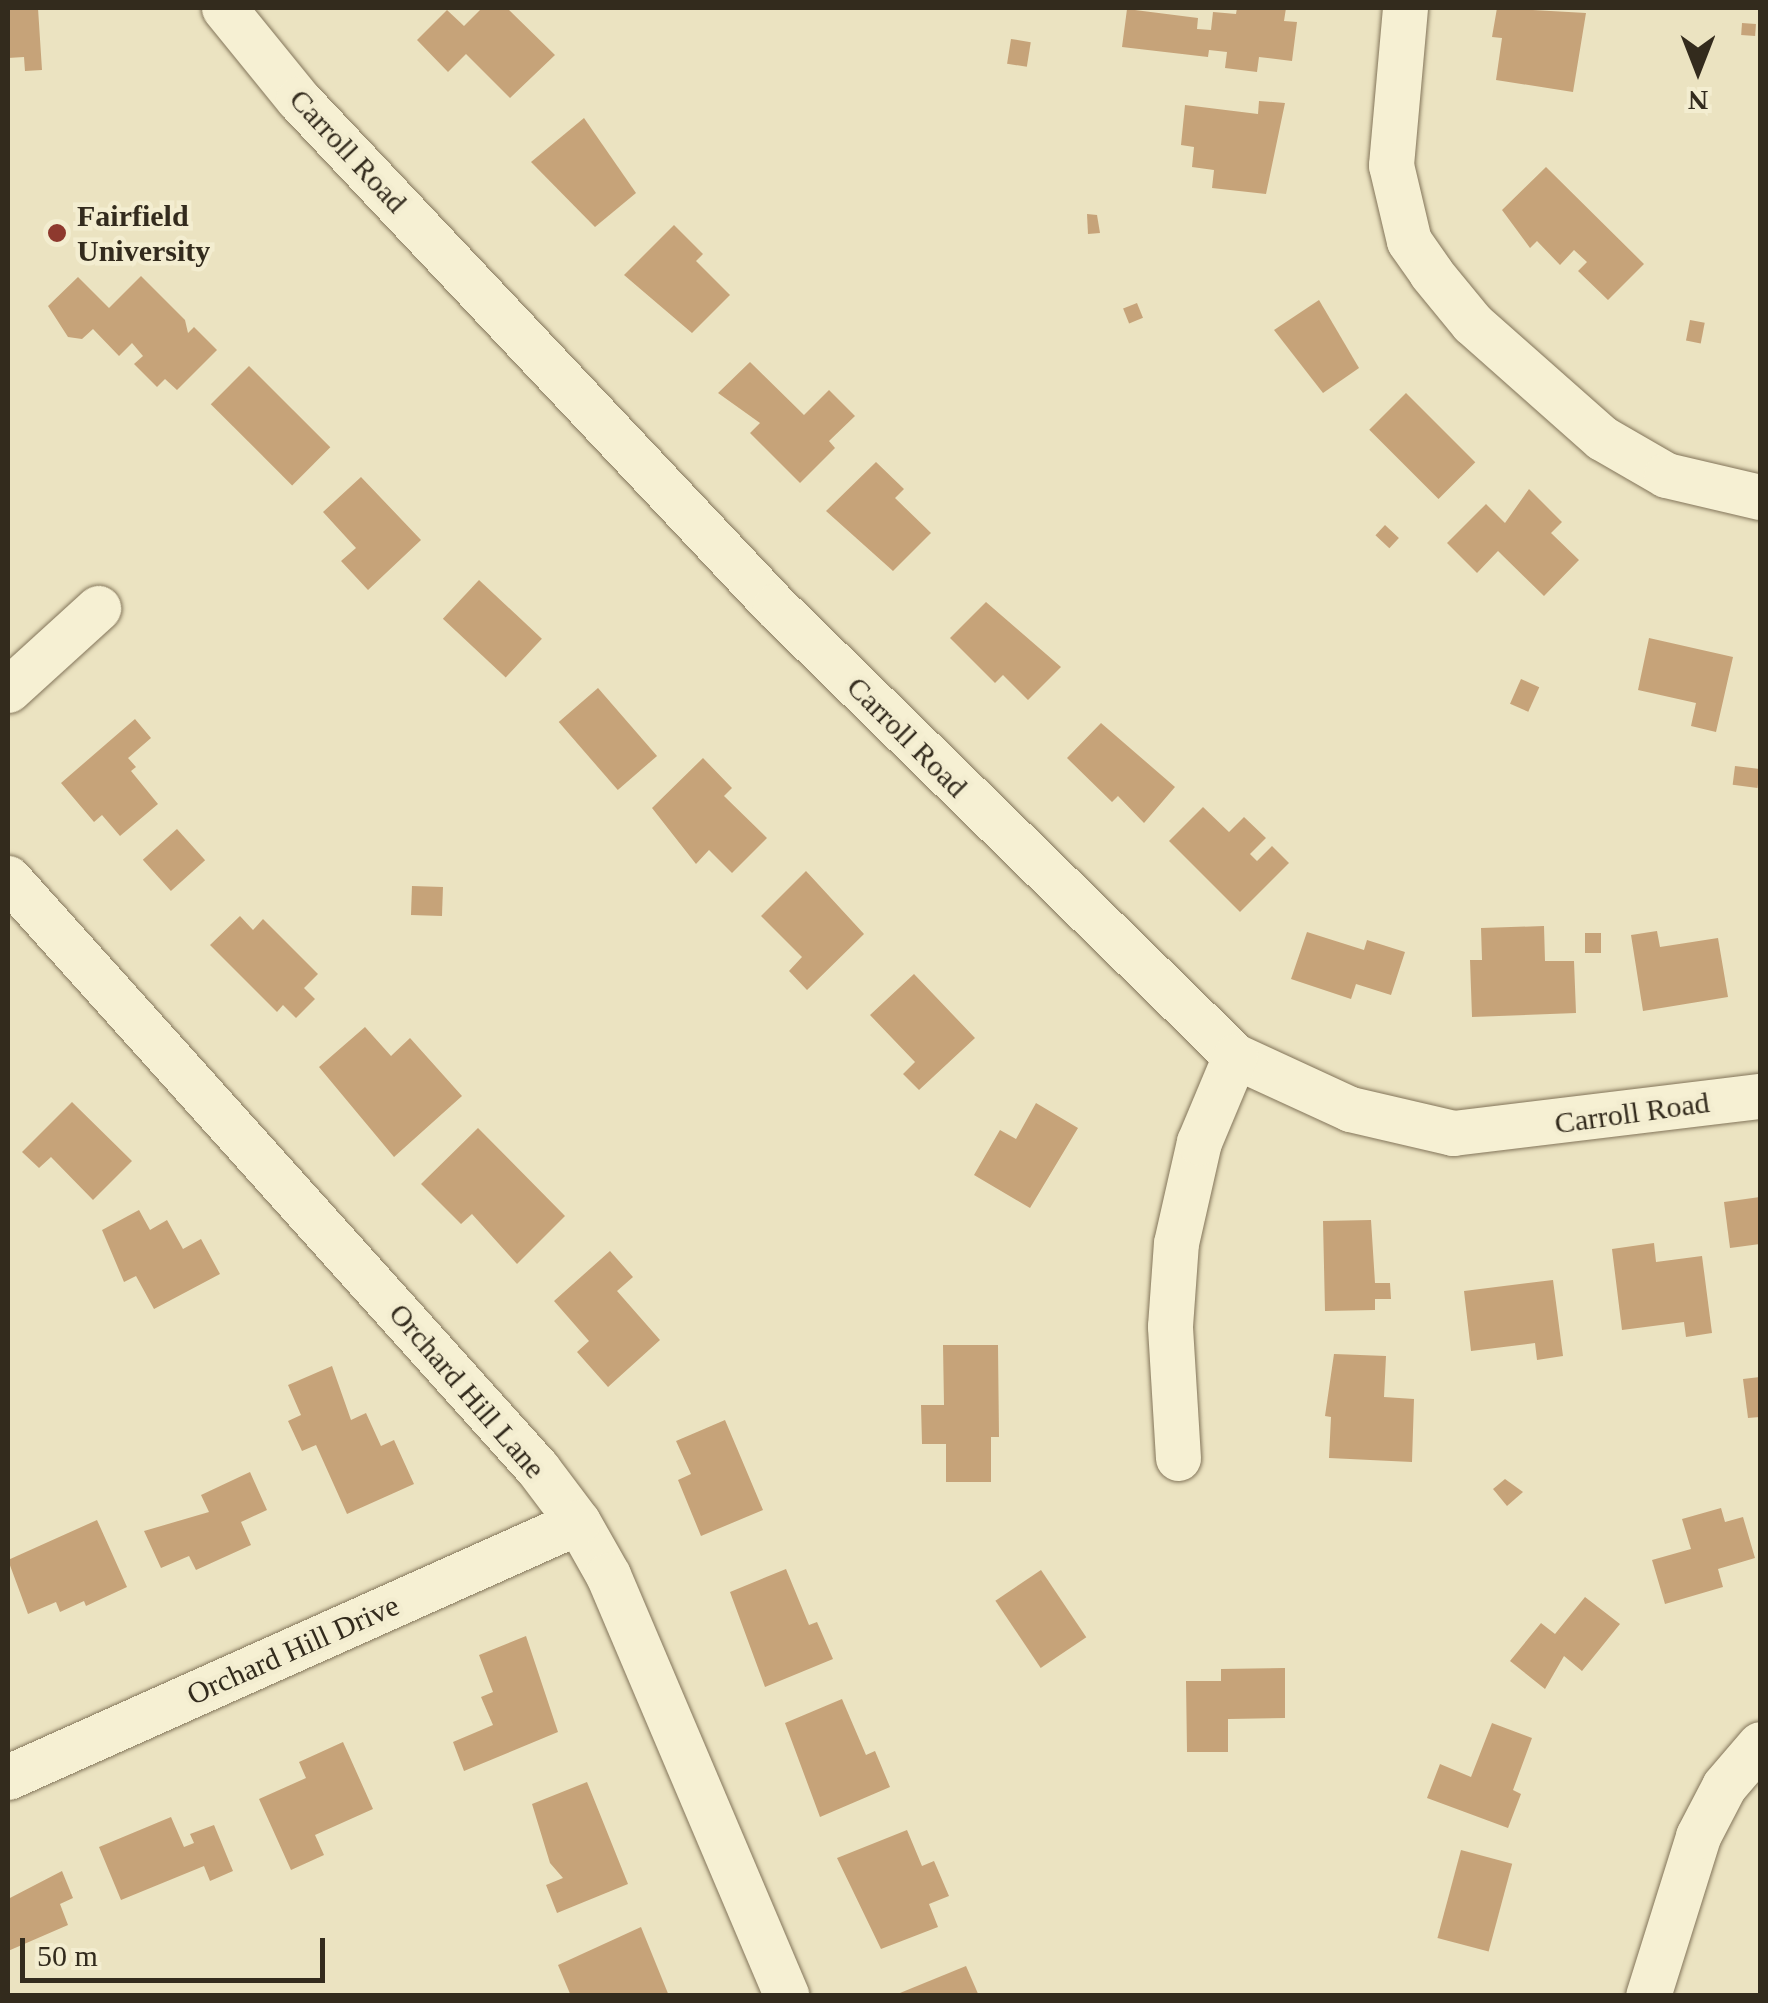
<!DOCTYPE html>
<html>
<head>
<meta charset="utf-8">
<style>
  body { margin:0 }
  #map { position:relative; width:1768px; height:2003px; overflow:hidden; background:#ebe3c1; font-family:"Times New Roman",serif }
  div>[style] { position:absolute }
  [style*='--x'] { left:calc(var(--x)*1px); top:calc(var(--y)*1px); width:calc(var(--w)*1px); rotate:calc(var(--a)*1deg) }
  .building>* { inset:0; background:#c6a379; transform-origin:0 0 }
  .roads { filter:drop-shadow(0 0 2px #83755a) drop-shadow(0 0 2px #83755a) }
  .minor>* { height:45px; margin:-22.5px; padding:0 22.5px; transform-origin:22.5px; border-radius:22.5px; background:#f6f0d3 }
  .dots>* { width:28px; height:28px; translate:-50% -50%; box-sizing:border-box; border:5px solid #f3edd0; border-radius:50% }
  span { translate:-50% -50%; white-space:nowrap; text-align:center; line-height:1.15; -webkit-text-stroke:9px #f3edd0; paint-order:stroke }
  .street-label { font-size:30px; color:#332b1d }
  .poi-label { font-size:30px; color:#332b1d; font-weight:700 }
  .left { translate:0 -50%; text-align:left }
  .frame { position:absolute; inset:0; border:10px solid #332b1d; pointer-events:none }
  .north { position:absolute; left:1648px; top:20px; width:100px; height:100px; -webkit-text-stroke:8px #f3edd0; paint-order:stroke; rotate:180deg; font-size:28px; font-weight:700; line-height:40px; text-align:center; color:#332b1d }
  .north::after { content:''; display:block; margin:auto; width:35px; height:45px; background:#332b1d; clip-path:polygon(50% 0,100% 100%,50% 72%,0 100%) }
  .scale { position:absolute; left:20px; top:1938px; width:305px; height:45px; box-sizing:border-box; border:5px solid #332b1d; border-top:0; padding-left:12px; font-size:30px; line-height:35px; white-space:nowrap; color:#332b1d; -webkit-text-stroke:8px #f3edd0; paint-order:stroke }
</style>
</head>
<body>
<div id="map">
  <div class="building">
    <i style="clip-path:polygon(8px 8px,38px 8px,42px 70px,25px 71px,24px 57px,8px 58px)"></i>
    <i style="clip-path:polygon(482px 8px,507px 8px,555px 55px,510px 98px,466px 54px,448px 72px,417px 40px,447px 10px,464px 26px)"></i>
    <i style="clip-path:polygon(1237px 8px,1286px 8px,1284px 21px,1297px 22px,1292px 61px,1259px 57px,1257px 72px,1225px 68px,1227px 52px,1209px 50px,1208px 57px,1122px 47px,1127px 9px,1198px 18px,1197px 29px,1211px 30px,1213px 12px,1236px 14px)"></i>
    <i style="clip-path:polygon(1497px 8px,1586px 13px,1573px 92px,1496px 80px,1502px 38px,1492px 37px)"></i>
    <i style="left:1742px;top:23px;width:14px;height:12px;rotate:4deg"></i>
    <i style="left:1011px;top:39px;width:20px;height:25px;rotate:9deg"></i>
    <i style="clip-path:polygon(1259px 101px,1285px 103px,1266px 194px,1212px 188px,1214px 170px,1192px 167px,1194px 147px,1181px 145px,1185px 105px,1258px 114px)"></i>
    <i style="clip-path:polygon(584px 118px,636px 193px,595px 227px,531px 162px)"></i>
    <i style="clip-path:polygon(1546px 167px,1644px 264px,1608px 300px,1578px 271px,1587px 262px,1574px 250px,1560px 265px,1537px 241px,1530px 248px,1502px 210px)"></i>
    <i style="clip-path:polygon(1087px 214px,1097px 215px,1100px 233px,1088px 234px)"></i>
    <i style="clip-path:polygon(674px 225px,703px 254px,696px 261px,730px 295px,692px 333px,624px 275px)"></i>
    <i style="clip-path:polygon(141px 276px,185px 320px,188px 333px,194px 327px,217px 350px,177px 390px,165px 379px,157px 387px,134px 364px,143px 356px,132px 343px,119px 356px,93px 329px,82px 339px,68px 337px,48px 306px,78px 277px,109px 308px)"></i>
    <i style="clip-path:polygon(1319px 300px,1359px 368px,1323px 393px,1274px 330px)"></i>
    <i style="left:1137px;top:303px;width:16px;height:15px;rotate:68deg"></i>
    <i style="left:1690px;top:320px;width:15px;height:21px;rotate:11deg"></i>
    <i style="clip-path:polygon(750px 362px,804px 415px,829px 390px,855px 416px,829px 441px,835px 448px,800px 483px,750px 433px,760px 423px,718px 393px)"></i>
    <i style="left:249px;top:366px;width:115px;height:54px;rotate:45deg"></i>
    <i style="left:1406px;top:393px;width:98px;height:52px;rotate:45deg"></i>
    <i style="clip-path:polygon(876px 462px,904px 489px,895px 498px,931px 533px,893px 571px,826px 511px)"></i>
    <i style="clip-path:polygon(361px 477px,421px 540px,368px 590px,341px 561px,356px 548px,323px 512px)"></i>
    <i style="clip-path:polygon(1529px 489px,1562px 522px,1551px 533px,1579px 560px,1544px 596px,1498px 551px,1477px 573px,1447px 543px,1486px 504px,1505px 523px)"></i>
    <i style="left:1385px;top:525px;width:19px;height:14px;rotate:43deg"></i>
    <i style="left:479px;top:580px;width:86px;height:53px;rotate:43deg"></i>
    <i style="clip-path:polygon(986px 602px,1061px 667px,1028px 700px,1003px 675px,995px 683px,950px 638px)"></i>
    <i style="clip-path:polygon(1649px 638px,1733px 657px,1716px 732px,1691px 726px,1696px 703px,1638px 690px)"></i>
    <i style="left:1521px;top:679px;width:20px;height:27px;rotate:24deg"></i>
    <i style="left:598px;top:688px;width:90px;height:52px;rotate:49deg"></i>
    <i style="clip-path:polygon(135px 719px,151px 738px,128px 758px,136px 767px,131px 771px,158px 804px,120px 836px,102px 815px,94px 822px,61px 783px)"></i>
    <i style="clip-path:polygon(1101px 723px,1175px 787px,1144px 823px,1118px 796px,1112px 802px,1067px 758px)"></i>
    <i style="clip-path:polygon(703px 758px,732px 788px,724px 796px,767px 838px,732px 873px,709px 850px,696px 864px,652px 808px)"></i>
    <i style="left:1735px;top:766px;width:25px;height:19px;rotate:7deg"></i>
    <i style="clip-path:polygon(1203px 807px,1229px 832px,1244px 817px,1266px 838px,1250px 854px,1257px 861px,1272px 846px,1289px 863px,1240px 912px,1169px 841px)"></i>
    <i style="left:177px;top:829px;width:42px;height:46px;rotate:48deg"></i>
    <i style="clip-path:polygon(806px 871px,864px 934px,807px 990px,789px 971px,802px 957px,761px 916px)"></i>
    <i style="left:412px;top:886px;width:31px;height:29px;rotate:2deg"></i>
    <i style="clip-path:polygon(240px 916px,253px 930px,263px 919px,318px 974px,304px 988px,315px 999px,296px 1018px,283px 1005px,277px 1012px,210px 945px)"></i>
    <i style="clip-path:polygon(1544px 926px,1545px 961px,1574px 961px,1576px 1013px,1472px 1017px,1470px 960px,1482px 960px,1481px 928px)"></i>
    <i style="clip-path:polygon(1657px 931px,1660px 947px,1718px 938px,1728px 997px,1643px 1011px,1631px 935px)"></i>
    <i style="clip-path:polygon(1307px 932px,1364px 950px,1367px 940px,1405px 952px,1391px 995px,1356px 984px,1351px 999px,1291px 979px)"></i>
    <i style="left:1585px;top:933px;width:16px;height:20px"></i>
    <i style="clip-path:polygon(914px 974px,975px 1038px,919px 1090px,903px 1074px,915px 1062px,870px 1015px)"></i>
    <i style="clip-path:polygon(365px 1027px,391px 1056px,410px 1038px,462px 1096px,394px 1157px,319px 1067px)"></i>
    <i style="clip-path:polygon(72px 1102px,132px 1161px,93px 1200px,51px 1157px,39px 1168px,22px 1152px)"></i>
    <i style="clip-path:polygon(1036px 1103px,1078px 1128px,1030px 1208px,974px 1175px,1000px 1130px,1016px 1139px)"></i>
    <i style="clip-path:polygon(478px 1128px,565px 1216px,517px 1264px,472px 1214px,461px 1224px,421px 1184px)"></i>
    <i style="clip-path:polygon(1760px 1197px,1760px 1244px,1730px 1248px,1724px 1202px)"></i>
    <i style="clip-path:polygon(139px 1210px,150px 1230px,167px 1220px,183px 1249px,201px 1239px,220px 1274px,154px 1309px,136px 1276px,124px 1282px,102px 1230px)"></i>
    <i style="clip-path:polygon(1371px 1220px,1375px 1283px,1390px 1283px,1391px 1299px,1375px 1299px,1375px 1310px,1325px 1311px,1323px 1221px)"></i>
    <i style="clip-path:polygon(1654px 1243px,1656px 1262px,1702px 1256px,1712px 1333px,1686px 1337px,1684px 1322px,1622px 1330px,1612px 1249px)"></i>
    <i style="clip-path:polygon(610px 1251px,633px 1277px,617px 1291px,660px 1340px,608px 1387px,577px 1352px,589px 1341px,554px 1301px)"></i>
    <i style="clip-path:polygon(1553px 1280px,1563px 1356px,1537px 1360px,1535px 1343px,1471px 1351px,1464px 1291px)"></i>
    <i style="clip-path:polygon(943px 1345px,998px 1345px,999px 1437px,991px 1437px,991px 1482px,946px 1482px,946px 1444px,922px 1444px,921px 1405px,944px 1405px)"></i>
    <i style="clip-path:polygon(1334px 1354px,1386px 1356px,1384px 1397px,1414px 1399px,1412px 1462px,1329px 1458px,1331px 1417px,1325px 1416px)"></i>
    <i style="clip-path:polygon(332px 1366px,351px 1420px,366px 1413px,381px 1446px,394px 1440px,414px 1484px,347px 1514px,316px 1445px,302px 1451px,288px 1421px,301px 1415px,288px 1385px)"></i>
    <i style="clip-path:polygon(1760px 1377px,1760px 1417px,1748px 1418px,1743px 1379px)"></i>
    <i style="clip-path:polygon(725px 1420px,763px 1510px,701px 1536px,678px 1480px,691px 1474px,676px 1441px)"></i>
    <i style="clip-path:polygon(250px 1472px,267px 1510px,241px 1522px,251px 1545px,196px 1570px,189px 1556px,161px 1568px,144px 1531px,209px 1512px,201px 1495px)"></i>
    <i style="clip-path:polygon(1505px 1479px,1523px 1492px,1507px 1506px,1493px 1489px)"></i>
    <i style="clip-path:polygon(1721px 1508px,1725px 1522px,1743px 1517px,1755px 1558px,1718px 1569px,1723px 1587px,1665px 1604px,1652px 1560px,1691px 1549px,1682px 1519px)"></i>
    <i style="clip-path:polygon(97px 1520px,127px 1587px,86px 1606px,84px 1601px,60px 1612px,56px 1602px,28px 1614px,8px 1560px)"></i>
    <i style="clip-path:polygon(786px 1569px,809px 1625px,817px 1622px,833px 1659px,765px 1687px,730px 1592px)"></i>
    <i style="left:1041px;top:1570px;width:81px;height:55px;rotate:56deg"></i>
    <i style="clip-path:polygon(1585px 1597px,1620px 1624px,1582px 1671px,1564px 1656px,1545px 1689px,1510px 1661px,1541px 1623px,1555px 1634px)"></i>
    <i style="clip-path:polygon(526px 1636px,558px 1732px,464px 1771px,453px 1742px,493px 1725px,481px 1697px,493px 1692px,479px 1655px)"></i>
    <i style="clip-path:polygon(1285px 1668px,1285px 1718px,1228px 1719px,1228px 1752px,1187px 1752px,1186px 1681px,1221px 1681px,1221px 1669px)"></i>
    <i style="clip-path:polygon(842px 1699px,866px 1755px,875px 1751px,890px 1787px,820px 1817px,785px 1723px)"></i>
    <i style="clip-path:polygon(1492px 1723px,1532px 1738px,1513px 1790px,1521px 1794px,1508px 1828px,1427px 1798px,1440px 1764px,1471px 1777px)"></i>
    <i style="clip-path:polygon(343px 1742px,373px 1809px,315px 1835px,324px 1855px,291px 1870px,259px 1799px,306px 1778px,299px 1762px)"></i>
    <i style="clip-path:polygon(587px 1782px,628px 1884px,557px 1913px,546px 1885px,563px 1878px,550px 1863px,532px 1804px)"></i>
    <i style="clip-path:polygon(171px 1817px,184px 1847px,194px 1843px,190px 1834px,214px 1825px,233px 1871px,210px 1881px,204px 1866px,121px 1900px,99px 1847px)"></i>
    <i style="clip-path:polygon(907px 1830px,922px 1866px,934px 1861px,949px 1896px,929px 1904px,938px 1927px,881px 1949px,837px 1858px)"></i>
    <i style="left:1461px;top:1850px;width:53px;height:91px;rotate:15deg"></i>
    <i style="clip-path:polygon(62px 1871px,73px 1898px,60px 1904px,68px 1925px,8px 1951px,8px 1899px)"></i>
    <i style="clip-path:polygon(641px 1927px,669px 1996px,571px 1996px,558px 1965px)"></i>
    <i style="clip-path:polygon(966px 1966px,979px 1996px,895px 1996px,895px 1995px)"></i>
  </div>
  <div class="roads">
    <div class="minor">
      <i style="--x:224;--y:8;--w:117;--a:50.9"></i>
      <i style="--x:298;--y:99;--w:696;--a:46.75"></i>
      <i style="--x:775;--y:606;--w:644;--a:44.37"></i>
      <i style="--x:1235;--y:1056;--w:127;--a:24.7"></i>
      <i style="--x:1350;--y:1109;--w:106;--a:13.1"></i>
      <i style="--x:1453;--y:1133;--w:309;--a:-6.9"></i>
      <i style="--x:1405;--y:8;--w:158;--a:95.1"></i>
      <i style="--x:1391;--y:165;--w:78;--a:76.7"></i>
      <i style="--x:1409;--y:241;--w:39;--a:55"></i>
      <i style="--x:1431;--y:273;--w:65;--a:50.6"></i>
      <i style="--x:1472;--y:323;--w:174;--a:41.5"></i>
      <i style="--x:1602;--y:438;--w:74;--a:30"></i>
      <i style="--x:1666;--y:475;--w:97;--a:13.2"></i>
      <i style="--x:8;--y:690;--w:122;--a:-42.3"></i>
      <i style="--x:8;--y:878;--w:794;--a:48.11"></i>
      <i style="--x:538;--y:1469;--w:66;--a:53"></i>
      <i style="--x:578;--y:1522;--w:61;--a:60.5"></i>
      <i style="--x:608;--y:1575;--w:457;--a:67"></i>
      <i style="--x:1178;--y:1458;--w:132;--a:-93.5"></i>
      <i style="--x:1170;--y:1326;--w:83;--a:-85.9"></i>
      <i style="--x:1176;--y:1243;--w:104;--a:-77.2"></i>
      <i style="--x:1199;--y:1142;--w:93;--a:-67.3"></i>
      <i style="--x:8;--y:1777;--w:624;--a:-24.1"></i>
      <i style="--x:1648;--y:1996;--w:168;--a:-72.6"></i>
      <i style="--x:1698;--y:1836;--w:56;--a:-62.5"></i>
      <i style="--x:1724;--y:1786;--w:55;--a:-49.4"></i>
    </div>
  </div>
  <div class="dots">
    <i style="left:57px;top:233px;background:#8e392e"></i>
  </div>
  <div class="street-label">
    <span style="left:348px;top:151px;rotate:47deg">Carroll Road</span>
    <span style="left:907px;top:737px;rotate:45deg">Carroll Road</span>
    <span style="left:1632px;top:1113px;rotate:-8deg">Carroll Road</span>
    <span style="left:467px;top:1391px;rotate:49deg">Orchard Hill Lane</span>
    <span style="left:293px;top:1650px;rotate:-24deg">Orchard Hill Drive</span>
  </div>
  <div class="poi-label">
    <span class="left" style="left:77px;top:233px">Fairfield<br>University</span>
  </div>
  <div class="frame"></div>
  <div class="north">N</div>
  <div class="scale">50 m</div>
</div>
</body>
</html>
